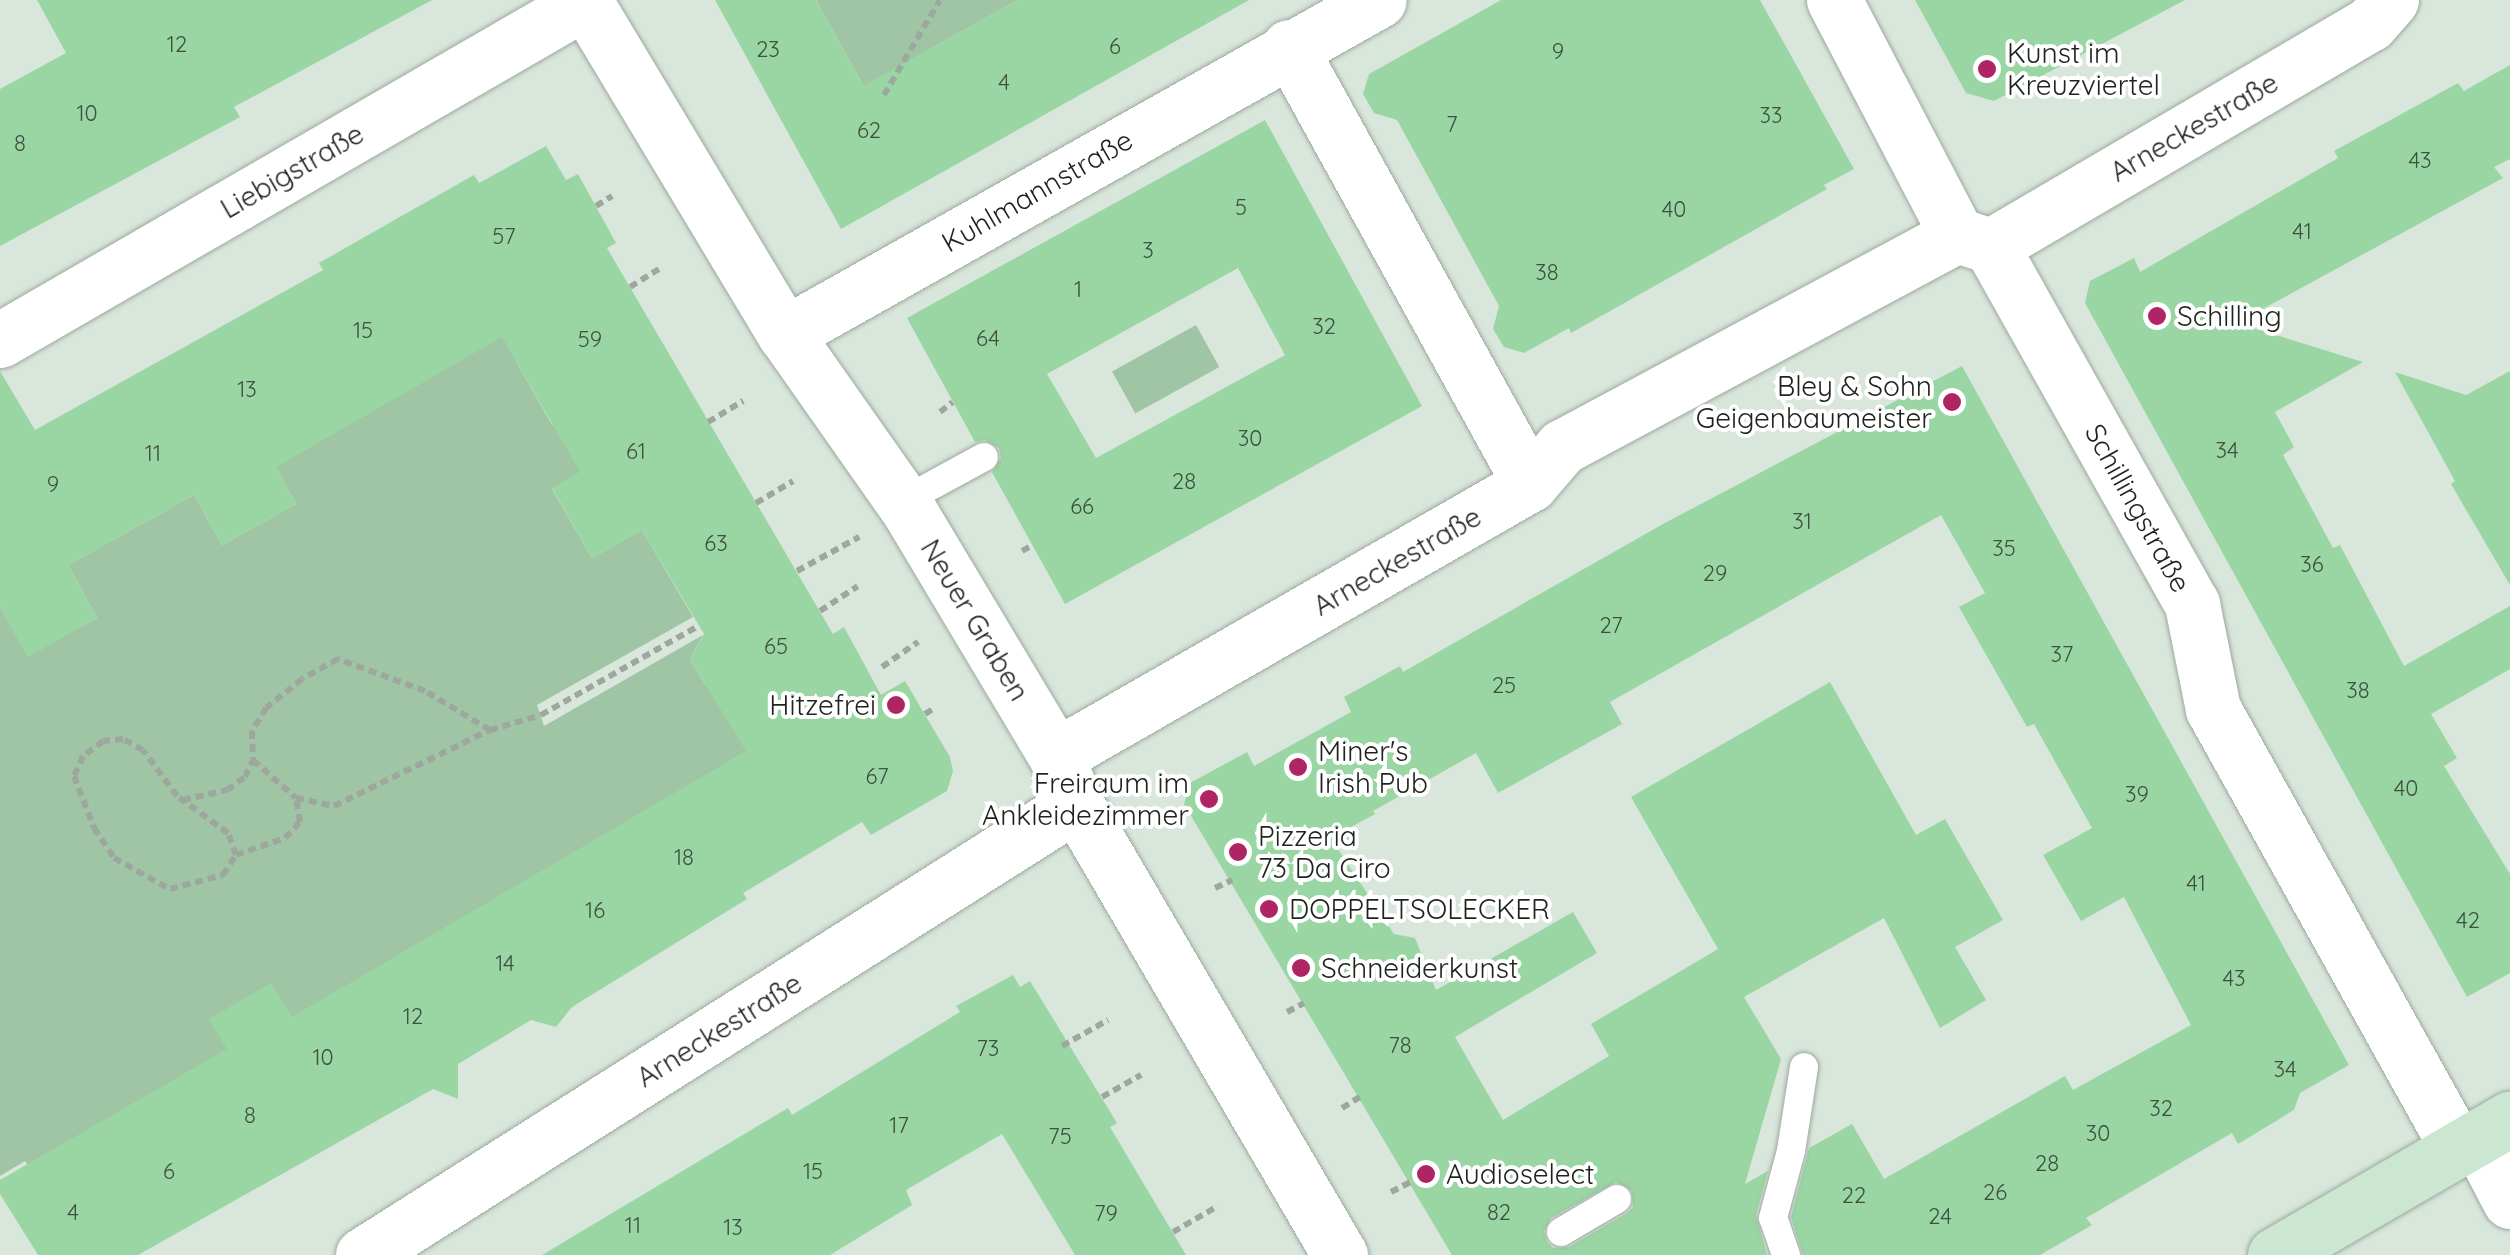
<!DOCTYPE html>
<html>
<head>
<meta charset="utf-8">
<style>
  body { margin:0 }
  #map { position:relative; width:2510px; height:1255px; overflow:hidden; background:#d9e6db; font-family:Quicksand,sans-serif }
  div>[style] { position:absolute }
  [style*='--x'] { left:calc(var(--x)*1px); top:calc(var(--y)*1px); width:calc(var(--w)*1px); rotate:calc(var(--a)*1deg) }
  .green>* { inset:0; background:#9fc5a5; transform-origin:0 0 }
  .building>* { inset:0; background:#9ad6a4 }
  .path>* { height:6px; margin-top:-3px; transform-origin:0; background:repeating-linear-gradient(90deg,#9da79e 0 8px,transparent 0 13px) }
  .roads { filter:drop-shadow(0 0 2px #9da99e) drop-shadow(0 0 2px #9da99e) }
  .service>* { height:28px; margin:-14px; padding:0 14px; transform-origin:14px; border-radius:14px; background:#fff }
  .minor>* { height:55px; margin:-27.5px; padding:0 27.5px; transform-origin:27.5px; border-radius:27.5px; background:#fff }
  .secondary>* { height:55px; margin:-27.5px; padding:0 27.5px; transform-origin:27.5px; border-radius:27.5px; background:#cbe6d1 }
  .dots>* { width:28px; height:28px; translate:-50% -50%; box-sizing:border-box; border:5px solid #fff; border-radius:50% }
  span { translate:-50% -50%; white-space:nowrap; text-align:center; line-height:1.15; -webkit-text-stroke:8px #fff; paint-order:stroke }
  .number-label { font-size:22px; color:#3e5040 }
  .number-label span { -webkit-text-stroke-width:0 }
  .poi-label { font-size:28px; color:#1f231f }
  .left { translate:0 -50%; text-align:left }
  .right { translate:-100% -50%; text-align:right }
  .street-label { font-size:28px; color:#1f231f }
</style>
</head>
<body>
<div id="map">
  <div class="green">
    <i style="clip-path:polygon(816px 0,1018px 0,912px 59px,872px 102px)"></i>
    <i style="clip-path:polygon(496px 266px,518px 365px,551px 423px,589px 467px,552px 489px,592px 558px,642px 530px,693px 617px,537px 705px,544px 726px,703px 635px,690px 659px,705px 684px,812px 772px,292px 1017px,271px 984px,232px 1057px,42px 1187px,25px 1161px,0 1176px,0 607px,28px 656px,97px 618px,68px 565px,194px 495px,222px 545px,296px 504px,269px 454px)"></i>
    <i style="left:1196px;top:325px;width:48px;height:96px;rotate:61deg"></i>
  </div>
  <div class="building">
    <i style="clip-path:polygon(37px 0,432px 0,234px 107px,240px 117px,0 246px,0 89px,66px 53px)"></i>
    <i style="clip-path:polygon(715px 0,816px 0,863px 86px,1018px 0,1249px 0,841px 229px)"></i>
    <i style="clip-path:polygon(1501px 0,1760px 0,1854px 169px,1824px 185px,1827px 189px,1571px 333px,1569px 328px,1524px 353px,1504px 347px,1493px 329px,1499px 306px,1397px 120px,1374px 113px,1363px 94px,1369px 74px)"></i>
    <i style="clip-path:polygon(1915px 0,2185px 0,1994px 101px,1966px 93px)"></i>
    <i style="clip-path:polygon(2510px 65px,2510px 159px,2494px 167px,2503px 178px,2237px 323px,2363px 362px,2275px 412px,2294px 447px,2283px 455px,2333px 548px,2340px 545px,2404px 666px,2510px 606px,2510px 669px,2431px 714px,2457px 758px,2444px 766px,2510px 874px,2510px 973px,2467px 997px,2085px 303px,2090px 281px,2134px 258px,2140px 272px,2338px 158px,2334px 151px,2458px 83px,2464px 91px)"></i>
    <i style="clip-path:polygon(evenodd,1265px 120px,1422px 406px,1065px 604px,992px 472px,1001px 458px,999px 448px,985px 440px,975px 442px,907px 318px,1265px 120px,1238px 268px,1285px 355px,1096px 458px,1047px 374px,1238px 268px)"></i>
    <i style="clip-path:polygon(546px 146px,566px 180px,578px 174px,616px 243px,607px 248px,833px 634px,844px 627px,881px 695px,905px 681px,950px 757px,953px 771px,947px 791px,871px 835px,862px 822px,743px 893px,747px 899px,572px 1007px,556px 1027px,531px 1020px,458px 1064px,458px 1099px,433px 1089px,138px 1255px,38px 1255px,0 1194px,0 1180px,227px 1049px,209px 1019px,271px 983px,292px 1017px,746px 751px,690px 659px,704px 634px,642px 530px,592px 558px,552px 488px,580px 472px,502px 337px,276px 467px,296px 504px,222px 545px,194px 495px,68px 565px,97px 618px,28px 657px,0 607px,0 371px,35px 430px,323px 270px,319px 263px,398px 218px,474px 175px,479px 183px)"></i>
    <i style="clip-path:polygon(evenodd,1962px 366px,2349px 1065px,2300px 1093px,2294px 1110px,2238px 1144px,2232px 1133px,2086px 1218px,2092px 1225px,2040px 1255px,1803px 1255px,1791px 1217px,1809px 1148px,1852px 1124px,1884px 1179px,2065px 1076px,2073px 1090px,2191px 1025px,2124px 897px,2081px 921px,2043px 855px,2092px 828px,2034px 724px,2027px 727px,1959px 607px,1985px 593px,1941px 515px,1610px 702px,1622px 724px,1498px 793px,1476px 753px,1373px 811px,1375px 814px,1351px 827px,1355px 836px,1336px 846px,1394px 934px,1415px 938px,1436px 990px,1573px 912px,1597px 953px,1455px 1037px,1503px 1120px,1609px 1056px,1591px 1024px,1718px 949px,1631px 797px,1830px 682px,1916px 835px,1945px 819px,2003px 920px,1955px 947px,1986px 1000px,1940px 1028px,1884px 918px,1744px 997px,1781px 1059px,1745px 1184px,1768px 1171px,1756px 1215px,1767px 1255px,1452px 1255px,1184px 804px,1190px 783px,1247px 752px,1254px 766px,1351px 712px,1344px 697px,1400px 666px,1403px 672px,1663px 524px,1962px 366px,1616px 1182px,1632px 1191px,1633px 1207px,1627px 1213px,1569px 1247px,1553px 1248px,1547px 1242px,1544px 1231px,1551px 1218px,1616px 1182px)"></i>
    <i style="clip-path:polygon(2510px 371px,2510px 585px,2451px 484px,2455px 481px,2395px 372px,2466px 395px)"></i>
    <i style="clip-path:polygon(1013px 975px,1020px 987px,1030px 981px,1117px 1123px,1110px 1127px,1186px 1255px,1075px 1255px,1002px 1134px,906px 1190px,912px 1205px,830px 1255px,542px 1255px,788px 1108px,792px 1115px,960px 1012px,956px 1006px)"></i>
  </div>
  <div class="path">
    <i style="--x:884;--y:95;--w:110;--a:-59.5"></i>
    <i style="--x:596;--y:206;--w:19;--a:-32"></i>
    <i style="--x:630;--y:287;--w:34;--a:-32"></i>
    <i style="--x:940;--y:412;--w:16;--a:-38"></i>
    <i style="--x:708;--y:422;--w:41;--a:-31"></i>
    <i style="--x:756;--y:503;--w:43;--a:-30.7"></i>
    <i style="--x:1022;--y:551;--w:13;--a:-29"></i>
    <i style="--x:797;--y:571;--w:71;--a:-28.7"></i>
    <i style="--x:820;--y:611;--w:45;--a:-33.3"></i>
    <i style="--x:882;--y:667;--w:44;--a:-34.8"></i>
    <i style="--x:925;--y:714;--w:9;--a:-32"></i>
    <i style="--x:490;--y:730;--w:76;--a:-149"></i>
    <i style="--x:425;--y:691;--w:93;--a:-159.8"></i>
    <i style="--x:338;--y:659;--w:41;--a:150.9"></i>
    <i style="--x:302;--y:679;--w:46;--a:141.1"></i>
    <i style="--x:266;--y:708;--w:27;--a:121"></i>
    <i style="--x:252;--y:731;--w:29;--a:88"></i>
    <i style="--x:253;--y:760;--w:57;--a:41.5"></i>
    <i style="--x:296;--y:798;--w:39;--a:12"></i>
    <i style="--x:334;--y:806;--w:174;--a:-26"></i>
    <i style="--x:490;--y:730;--w:53;--a:-16.4"></i>
    <i style="--x:541;--y:715;--w:180;--a:-29.5"></i>
    <i style="--x:183;--y:800;--w:45;--a:-12.8"></i>
    <i style="--x:227;--y:790;--w:22;--a:-36"></i>
    <i style="--x:245;--y:777;--w:19;--a:-65"></i>
    <i style="--x:236;--y:855;--w:23;--a:-110"></i>
    <i style="--x:228;--y:833;--w:63;--a:-144"></i>
    <i style="--x:177;--y:796;--w:57;--a:-126.5"></i>
    <i style="--x:143;--y:750;--w:23;--a:-151"></i>
    <i style="--x:123;--y:739;--w:20;--a:174"></i>
    <i style="--x:103;--y:741;--w:25;--a:143"></i>
    <i style="--x:83;--y:756;--w:22;--a:114"></i>
    <i style="--x:74;--y:776;--w:56;--a:69"></i>
    <i style="--x:94;--y:828;--w:36;--a:56"></i>
    <i style="--x:114;--y:858;--w:64;--a:29"></i>
    <i style="--x:170;--y:889;--w:55;--a:-14.8"></i>
    <i style="--x:223;--y:875;--w:24;--a:-57"></i>
    <i style="--x:236;--y:855;--w:52;--a:-19.1"></i>
    <i style="--x:285;--y:838;--w:22;--a:-47"></i>
    <i style="--x:300;--y:822;--w:24;--a:-99"></i>
    <i style="--x:1215;--y:888;--w:19;--a:-25"></i>
    <i style="--x:1287;--y:1012;--w:19;--a:-28"></i>
    <i style="--x:1062;--y:1046;--w:53;--a:-29.5"></i>
    <i style="--x:1102;--y:1097;--w:45;--a:-29.4"></i>
    <i style="--x:1342;--y:1108;--w:22;--a:-32"></i>
    <i style="--x:1391;--y:1192;--w:22;--a:-27"></i>
    <i style="--x:1173;--y:1232;--w:52;--a:-30"></i>
  </div>
  <div class="roads">
    <div class="service">
      <i style="--x:903;--y:501;--w:92;--a:-28.5"></i>
      <i style="--x:1561;--y:1232;--w:65;--a:-30.5"></i>
      <i style="--x:1786;--y:1255;--w:39;--a:-109"></i>
      <i style="--x:1773;--y:1218;--w:69;--a:-75"></i>
      <i style="--x:1791;--y:1151;--w:85;--a:-81.2"></i>
    </div>
    <div class="minor">
      <i style="--x:584;--y:0;--w:390;--a:59"></i>
      <i style="--x:785;--y:334;--w:214;--a:54.9"></i>
      <i style="--x:908;--y:509;--w:288;--a:59.1"></i>
      <i style="--x:1056;--y:756;--w:52;--a:67.4"></i>
      <i style="--x:1076;--y:804;--w:523;--a:59.66"></i>
      <i style="--x:1834;--y:0;--w:265;--a:62.4"></i>
      <i style="--x:1957;--y:235;--w:36;--a:18"></i>
      <i style="--x:1991;--y:246;--w:411;--a:60.7"></i>
      <i style="--x:2192;--y:604;--w:107;--a:78.7"></i>
      <i style="--x:2213;--y:709;--w:504;--a:60.89"></i>
      <i style="--x:1289;--y:47;--w:499;--a:61.1"></i>
      <i style="--x:1991;--y:246;--w:439;--a:-30.4"></i>
      <i style="--x:2370;--y:24;--w:32;--a:-49"></i>
      <i style="--x:785;--y:334;--w:681;--a:-29.35"></i>
      <i style="--x:0;--y:340;--w:676;--a:-30.02"></i>
      <i style="--x:1056;--y:756;--w:546;--a:-29.85"></i>
      <i style="--x:1530;--y:484;--w:49;--a:-49.1"></i>
      <i style="--x:1562;--y:447;--w:448;--a:-28.2"></i>
      <i style="--x:2477;--y:1138;--w:71;--a:62.4"></i>
      <i style="--x:363;--y:1255;--w:844;--a:-32.31"></i>
    </div>
    <div class="secondary">
      <i style="--x:2275;--y:1255;--w:272;--a:-30.1"></i>
    </div>
  </div>
  <div class="dots">
    <i style="left:1987px;top:69px;background:#af2463"></i>
    <i style="left:2157px;top:316px;background:#af2463"></i>
    <i style="left:1952px;top:402px;background:#af2463"></i>
    <i style="left:896px;top:705px;background:#af2463"></i>
    <i style="left:1298px;top:767px;background:#af2463"></i>
    <i style="left:1209px;top:799px;background:#af2463"></i>
    <i style="left:1238px;top:852px;background:#af2463"></i>
    <i style="left:1269px;top:909px;background:#af2463"></i>
    <i style="left:1301px;top:968px;background:#af2463"></i>
    <i style="left:1426px;top:1174px;background:#af2463"></i>
  </div>
  <div class="number-label">
    <span style="left:177px;top:45px">12</span>
    <span style="left:1115px;top:47px">6</span>
    <span style="left:768px;top:50px">23</span>
    <span style="left:1558px;top:52px">9</span>
    <span style="left:1004px;top:83px">4</span>
    <span style="left:87px;top:114px">10</span>
    <span style="left:1771px;top:116px">33</span>
    <span style="left:1452px;top:125px">7</span>
    <span style="left:869px;top:131px">62</span>
    <span style="left:20px;top:144px">8</span>
    <span style="left:2420px;top:161px">43</span>
    <span style="left:1241px;top:208px">5</span>
    <span style="left:1674px;top:210px">40</span>
    <span style="left:2302px;top:232px">41</span>
    <span style="left:504px;top:237px">57</span>
    <span style="left:1148px;top:251px">3</span>
    <span style="left:1547px;top:273px">38</span>
    <span style="left:1078px;top:290px">1</span>
    <span style="left:1324px;top:327px">32</span>
    <span style="left:363px;top:331px">15</span>
    <span style="left:988px;top:339px">64</span>
    <span style="left:590px;top:340px">59</span>
    <span style="left:247px;top:390px">13</span>
    <span style="left:1250px;top:439px">30</span>
    <span style="left:2227px;top:451px">34</span>
    <span style="left:636px;top:452px">61</span>
    <span style="left:153px;top:454px">11</span>
    <span style="left:1184px;top:482px">28</span>
    <span style="left:53px;top:485px">9</span>
    <span style="left:1082px;top:507px">66</span>
    <span style="left:1802px;top:522px">31</span>
    <span style="left:716px;top:544px">63</span>
    <span style="left:2004px;top:549px">35</span>
    <span style="left:2312px;top:565px">36</span>
    <span style="left:1715px;top:574px">29</span>
    <span style="left:1611px;top:626px">27</span>
    <span style="left:776px;top:647px">65</span>
    <span style="left:2062px;top:655px">37</span>
    <span style="left:1504px;top:686px">25</span>
    <span style="left:2358px;top:691px">38</span>
    <span style="left:877px;top:777px">67</span>
    <span style="left:2406px;top:789px">40</span>
    <span style="left:2137px;top:795px">39</span>
    <span style="left:684px;top:858px">18</span>
    <span style="left:2196px;top:884px">41</span>
    <span style="left:595px;top:911px">16</span>
    <span style="left:2468px;top:921px">42</span>
    <span style="left:505px;top:964px">14</span>
    <span style="left:2234px;top:979px">43</span>
    <span style="left:413px;top:1017px">12</span>
    <span style="left:1400px;top:1046px">78</span>
    <span style="left:988px;top:1049px">73</span>
    <span style="left:323px;top:1058px">10</span>
    <span style="left:2285px;top:1070px">34</span>
    <span style="left:2161px;top:1109px">32</span>
    <span style="left:250px;top:1116px">8</span>
    <span style="left:899px;top:1126px">17</span>
    <span style="left:2098px;top:1134px">30</span>
    <span style="left:1060px;top:1137px">75</span>
    <span style="left:2047px;top:1164px">28</span>
    <span style="left:169px;top:1172px">6</span>
    <span style="left:813px;top:1172px">15</span>
    <span style="left:1995px;top:1193px">26</span>
    <span style="left:1854px;top:1196px">22</span>
    <span style="left:73px;top:1213px">4</span>
    <span style="left:1499px;top:1213px">82</span>
    <span style="left:1106px;top:1214px">79</span>
    <span style="left:1940px;top:1217px">24</span>
    <span style="left:633px;top:1226px">11</span>
    <span style="left:733px;top:1228px">13</span>
  </div>
  <div class="poi-label">
    <span class="left" style="left:2007px;top:69px">Kunst im<br>Kreuzviertel</span>
    <span class="left" style="left:2177px;top:316px">Schilling</span>
    <span class="right" style="left:1932px;top:402px">Bley &amp; Sohn<br>Geigenbaumeister</span>
    <span class="right" style="left:876px;top:705px">Hitzefrei</span>
    <span class="left" style="left:1318px;top:767px">Miner's<br>Irish Pub</span>
    <span class="right" style="left:1189px;top:799px">Freiraum im<br>Ankleidezimmer</span>
    <span class="left" style="left:1258px;top:852px">Pizzeria<br>73 Da Ciro</span>
    <span class="left" style="left:1289px;top:909px">DOPPELTSOLECKER</span>
    <span class="left" style="left:1321px;top:968px">Schneiderkunst</span>
    <span class="left" style="left:1446px;top:1174px">Audioselect</span>
  </div>
  <div class="street-label">
    <span style="left:2194px;top:127px;rotate:-30deg">Arneckestraße</span>
    <span style="left:292px;top:171px;rotate:-30deg">Liebigstraße</span>
    <span style="left:1037px;top:191px;rotate:-30deg">Kuhlmannstraße</span>
    <span style="left:2138px;top:508px;rotate:61deg">Schillingstraße</span>
    <span style="left:1397px;top:561px;rotate:-30deg">Arneckestraße</span>
    <span style="left:975px;top:620px;rotate:59deg">Neuer Graben</span>
    <span style="left:719px;top:1030px;rotate:-32deg">Arneckestraße</span>
  </div>
</div>
</body>
</html>
